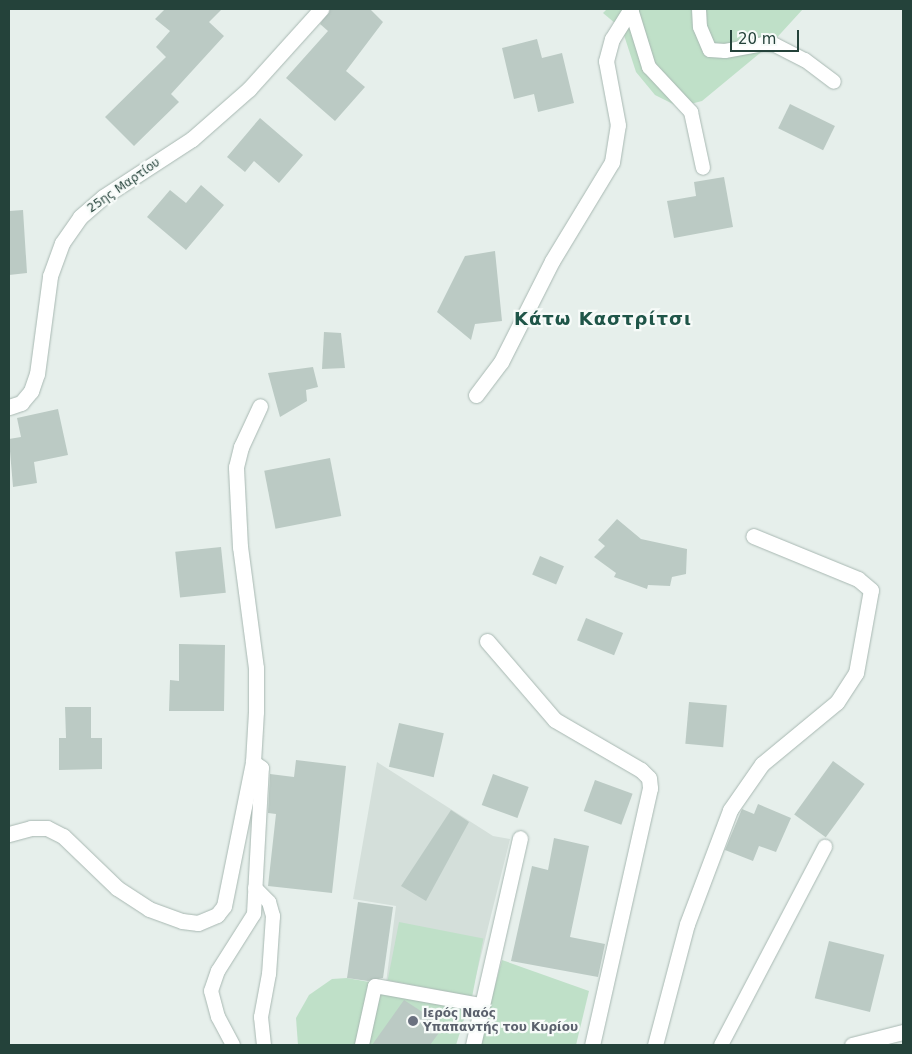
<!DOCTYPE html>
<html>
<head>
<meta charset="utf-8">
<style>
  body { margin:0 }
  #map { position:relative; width:912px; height:1054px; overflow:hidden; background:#e6efeb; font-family:"DejaVu Sans",sans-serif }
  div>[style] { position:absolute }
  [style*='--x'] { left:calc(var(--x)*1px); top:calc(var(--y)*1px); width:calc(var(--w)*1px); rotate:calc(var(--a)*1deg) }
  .built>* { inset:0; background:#d4dfda }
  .green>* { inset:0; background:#bfe0c8; transform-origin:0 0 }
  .building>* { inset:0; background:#bbcac4; transform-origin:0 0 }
  .roads { filter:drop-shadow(0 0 1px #a8b8b2) drop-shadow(0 0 1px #a8b8b2) }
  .lane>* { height:14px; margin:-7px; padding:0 7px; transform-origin:7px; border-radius:7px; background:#fff }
  .street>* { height:15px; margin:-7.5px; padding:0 7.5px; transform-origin:7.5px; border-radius:7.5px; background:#fff }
  .secondary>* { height:15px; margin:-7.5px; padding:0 7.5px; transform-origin:7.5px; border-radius:7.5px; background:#fff }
  .dots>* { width:14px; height:14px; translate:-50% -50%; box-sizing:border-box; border:2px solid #f7fbf9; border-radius:50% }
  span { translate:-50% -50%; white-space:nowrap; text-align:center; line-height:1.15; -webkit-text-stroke:4.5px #f7fbf9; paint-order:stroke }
  .street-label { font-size:12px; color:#24423a }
  .worship-label { font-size:12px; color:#5b616d; font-weight:700 }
  .left { translate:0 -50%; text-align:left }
  .district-label { font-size:18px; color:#1f5548; font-weight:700; letter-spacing:1px }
  .frame { position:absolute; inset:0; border:10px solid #24423a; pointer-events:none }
  .scale { position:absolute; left:730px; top:30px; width:69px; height:22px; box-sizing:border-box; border:2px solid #24423a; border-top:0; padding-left:6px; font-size:15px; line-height:18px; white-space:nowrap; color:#24423a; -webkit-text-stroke:4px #f7fbf9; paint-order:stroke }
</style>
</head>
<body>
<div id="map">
  <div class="built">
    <i style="clip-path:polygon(377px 762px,493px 836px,510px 839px,470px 1000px,386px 983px,396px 906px,353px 899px)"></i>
  </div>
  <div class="green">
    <i style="clip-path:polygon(607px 9px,803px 9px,771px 44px,702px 101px,679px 107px,655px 95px,636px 72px,622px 29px,603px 13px)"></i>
    <i style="left:399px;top:922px;width:86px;height:59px;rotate:11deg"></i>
    <i style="clip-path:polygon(502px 960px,589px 991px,576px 1045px,479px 1045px)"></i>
    <i style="clip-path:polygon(347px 978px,470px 1000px,456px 1045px,298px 1045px,296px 1018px,309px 995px,332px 979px)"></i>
  </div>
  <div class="building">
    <i style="clip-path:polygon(165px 9px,222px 9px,209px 22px,224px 36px,171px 94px,179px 102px,134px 146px,105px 117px,166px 57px,156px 47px,170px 31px,155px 19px)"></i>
    <i style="clip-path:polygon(330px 9px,370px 9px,383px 22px,346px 71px,365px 87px,335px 121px,286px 78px,328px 31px,320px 24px)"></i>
    <i style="clip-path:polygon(537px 39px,542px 58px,562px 53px,574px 103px,538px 112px,534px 94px,514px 99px,502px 48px)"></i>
    <i style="left:790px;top:104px;width:50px;height:27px;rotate:26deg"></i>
    <i style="clip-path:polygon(260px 118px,303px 155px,279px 183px,254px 161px,245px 172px,227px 157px)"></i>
    <i style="clip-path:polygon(724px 177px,733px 227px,674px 238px,667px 201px,696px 196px,694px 182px)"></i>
    <i style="clip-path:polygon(201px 185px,224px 205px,186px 250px,147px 217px,170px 190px,186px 203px)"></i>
    <i style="clip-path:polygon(23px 210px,27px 273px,9px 275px,9px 211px)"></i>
    <i style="clip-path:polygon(495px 251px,502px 321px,475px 324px,471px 340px,437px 312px,465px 256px)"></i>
    <i style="clip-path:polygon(324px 332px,341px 333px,345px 368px,322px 369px)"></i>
    <i style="clip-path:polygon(313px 367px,318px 387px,306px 390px,307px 401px,280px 417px,268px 373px)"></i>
    <i style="clip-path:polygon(58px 409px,68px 455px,34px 462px,37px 483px,13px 487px,9px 439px,21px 437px,17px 418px)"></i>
    <i style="left:330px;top:458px;width:59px;height:67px;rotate:79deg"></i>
    <i style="clip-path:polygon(617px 519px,641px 539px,687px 549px,686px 574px,672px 577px,670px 586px,648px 585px,647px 589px,614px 577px,616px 573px,594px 557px,605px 546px,598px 540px)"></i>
    <i style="left:221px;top:547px;width:46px;height:46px;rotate:84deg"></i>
    <i style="left:540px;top:556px;width:26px;height:20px;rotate:23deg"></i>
    <i style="left:586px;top:618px;width:40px;height:24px;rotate:22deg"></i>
    <i style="clip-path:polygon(179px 644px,225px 645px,224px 711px,169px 711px,170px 680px,179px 681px)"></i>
    <i style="left:689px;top:702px;width:38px;height:42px;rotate:5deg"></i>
    <i style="clip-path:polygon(65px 707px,91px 707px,91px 738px,102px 738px,102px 769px,59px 770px,59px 738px,66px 738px)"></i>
    <i style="left:399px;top:723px;width:46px;height:45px;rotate:13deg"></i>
    <i style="clip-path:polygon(296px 760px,346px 766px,332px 893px,268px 886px,276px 814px,268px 813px,270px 774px,294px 777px)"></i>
    <i style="left:833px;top:761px;width:39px;height:66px;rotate:36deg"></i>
    <i style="left:493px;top:774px;width:38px;height:33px;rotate:20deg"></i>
    <i style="left:595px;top:780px;width:40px;height:33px;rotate:20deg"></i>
    <i style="clip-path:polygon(758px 804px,791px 818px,776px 852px,759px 846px,753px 861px,725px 850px,742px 809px,754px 814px)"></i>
    <i style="clip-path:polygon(451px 810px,469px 822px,426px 901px,401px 886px)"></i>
    <i style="clip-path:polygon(554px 838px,589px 846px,570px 937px,605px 944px,598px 977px,511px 961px,532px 866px,548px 870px)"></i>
    <i style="clip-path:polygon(358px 902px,393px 907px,383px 978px,368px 981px,347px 978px)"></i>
    <i style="left:829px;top:941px;width:57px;height:59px;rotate:14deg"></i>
    <i style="clip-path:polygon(404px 1000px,444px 1026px,430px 1045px,372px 1045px)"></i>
  </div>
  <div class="roads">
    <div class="lane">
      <i style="--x:631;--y:9;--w:61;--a:72.8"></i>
      <i style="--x:649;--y:67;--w:62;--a:47"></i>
      <i style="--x:691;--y:112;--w:57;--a:77.9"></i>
      <i style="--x:699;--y:9;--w:18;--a:87"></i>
      <i style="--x:700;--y:27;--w:25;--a:67"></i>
      <i style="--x:710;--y:50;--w:15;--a:4"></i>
      <i style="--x:725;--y:51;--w:39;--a:-10"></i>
      <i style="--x:763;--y:44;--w:12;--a:5"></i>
      <i style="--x:775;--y:45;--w:34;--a:27"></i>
      <i style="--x:805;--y:60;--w:36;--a:37"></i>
      <i style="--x:255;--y:888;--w:20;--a:45"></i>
      <i style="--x:269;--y:902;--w:15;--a:74"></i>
      <i style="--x:273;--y:916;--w:58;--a:93.9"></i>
      <i style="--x:269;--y:974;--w:44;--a:100.5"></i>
      <i style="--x:261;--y:1017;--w:28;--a:84"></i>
      <i style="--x:233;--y:1045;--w:32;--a:-118"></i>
      <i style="--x:218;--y:1017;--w:27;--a:-105"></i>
      <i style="--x:211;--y:991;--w:21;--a:-71"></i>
      <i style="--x:218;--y:971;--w:67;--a:-57.7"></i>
      <i style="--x:254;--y:914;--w:146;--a:-86.9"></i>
      <i style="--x:262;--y:768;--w:11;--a:-146"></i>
      <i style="--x:362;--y:1045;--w:60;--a:-77.6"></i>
      <i style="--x:375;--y:986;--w:108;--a:10.2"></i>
      <i style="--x:721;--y:1045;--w:224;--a:-62.3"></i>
    </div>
    <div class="street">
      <i style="--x:476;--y:395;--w:41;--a:-52.9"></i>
      <i style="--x:501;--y:362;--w:113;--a:-63.2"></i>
      <i style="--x:552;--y:261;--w:116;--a:-58.8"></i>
      <i style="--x:612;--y:162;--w:37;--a:-81"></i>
      <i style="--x:618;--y:125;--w:65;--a:-100.6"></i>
      <i style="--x:606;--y:61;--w:23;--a:-75"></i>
      <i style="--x:612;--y:39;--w:36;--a:-58"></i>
      <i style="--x:487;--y:641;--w:104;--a:49.3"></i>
      <i style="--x:555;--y:720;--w:99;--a:30.2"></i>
      <i style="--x:641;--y:770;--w:11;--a:45"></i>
      <i style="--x:649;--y:778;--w:10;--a:84"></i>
      <i style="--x:650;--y:788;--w:263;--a:102.7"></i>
      <i style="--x:9;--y:834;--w:23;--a:-15"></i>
      <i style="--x:31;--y:828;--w:16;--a:0"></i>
      <i style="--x:47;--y:828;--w:18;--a:27"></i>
      <i style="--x:63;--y:836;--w:75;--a:43.9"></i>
      <i style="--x:117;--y:888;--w:38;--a:33"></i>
      <i style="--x:149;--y:909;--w:35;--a:20"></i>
      <i style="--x:182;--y:921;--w:16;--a:7"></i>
      <i style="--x:198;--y:923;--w:21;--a:-23"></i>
      <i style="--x:217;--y:915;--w:11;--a:-52"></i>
      <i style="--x:224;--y:906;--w:147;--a:-78.6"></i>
      <i style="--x:253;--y:762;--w:50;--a:-86.6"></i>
      <i style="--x:256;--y:712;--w:44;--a:-90"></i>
      <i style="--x:256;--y:668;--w:122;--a:-97.5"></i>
      <i style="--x:240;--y:547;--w:80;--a:-92.9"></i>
      <i style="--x:236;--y:467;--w:21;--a:-76"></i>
      <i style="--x:241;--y:447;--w:45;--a:-65.1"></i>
      <i style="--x:473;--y:1045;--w:212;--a:-77.2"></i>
      <i style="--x:655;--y:1045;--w:125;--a:-75.2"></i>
      <i style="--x:687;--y:924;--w:122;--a:-69.3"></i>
      <i style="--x:730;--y:810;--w:56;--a:-55.2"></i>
      <i style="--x:762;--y:764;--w:97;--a:-39.6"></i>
      <i style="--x:837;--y:702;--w:35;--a:-57"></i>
      <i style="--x:856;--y:673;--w:84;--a:-79.8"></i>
      <i style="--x:871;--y:590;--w:17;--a:-140"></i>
      <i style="--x:858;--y:579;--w:113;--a:-157.7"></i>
      <i style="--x:852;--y:1045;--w:53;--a:-14.3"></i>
    </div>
    <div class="secondary">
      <i style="--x:9;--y:407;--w:13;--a:-18"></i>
      <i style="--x:21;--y:403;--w:16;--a:-50"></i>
      <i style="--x:31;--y:391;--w:18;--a:-71"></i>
      <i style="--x:37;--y:374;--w:99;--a:-82.4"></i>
      <i style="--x:50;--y:276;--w:35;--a:-70"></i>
      <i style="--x:62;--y:243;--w:32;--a:-55"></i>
      <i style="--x:80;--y:217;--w:30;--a:-41"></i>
      <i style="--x:103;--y:197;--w:106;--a:-33.1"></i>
      <i style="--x:192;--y:139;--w:76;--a:-41.3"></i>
      <i style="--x:249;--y:89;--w:108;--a:-48"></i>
    </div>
  </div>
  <div class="dots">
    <i style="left:413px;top:1021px;background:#6b7280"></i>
  </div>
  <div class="street-label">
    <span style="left:124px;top:186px;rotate:-35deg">25ης Μαρτίου</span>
  </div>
  <div class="worship-label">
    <span class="left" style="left:423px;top:1021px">Ιερός Ναός<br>Υπαπαντής του Κυρίου</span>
  </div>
  <div class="district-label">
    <span style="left:603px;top:319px">Κάτω Καστρίτσι</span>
  </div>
  <div class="frame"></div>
  <div class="scale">20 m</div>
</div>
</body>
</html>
